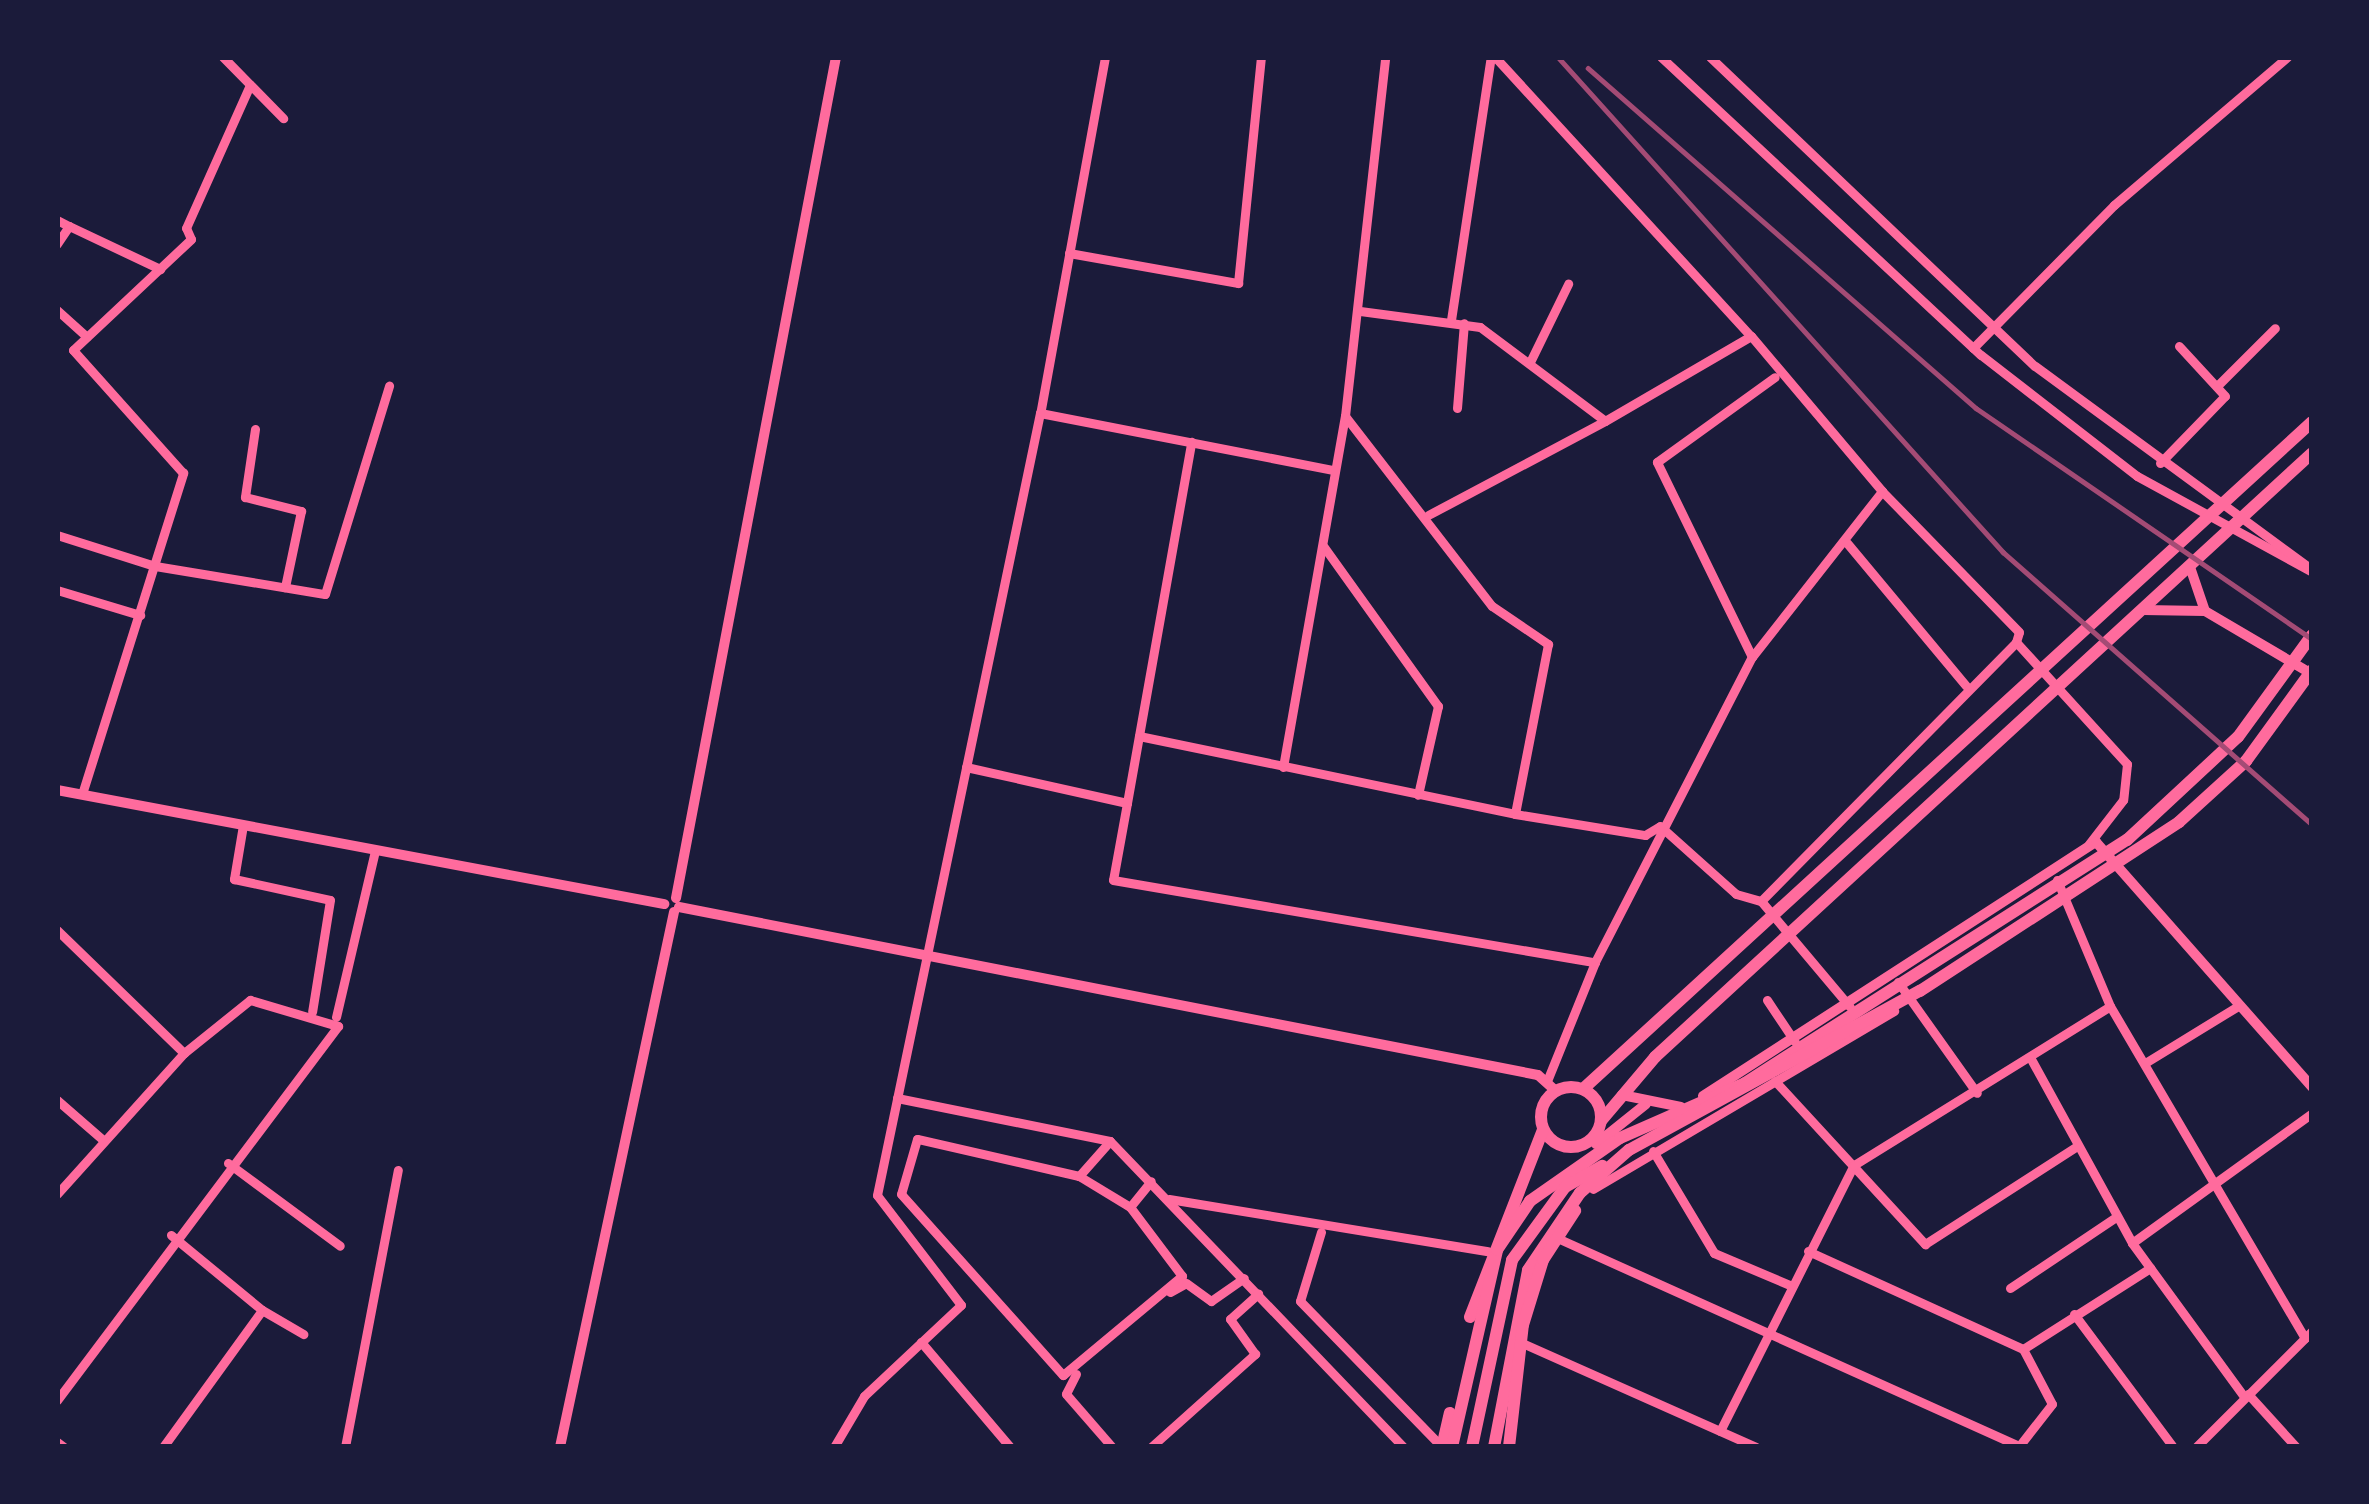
<!DOCTYPE html>
<html>
<head>
<meta charset="utf-8">
<style>
  body { margin:0 }
  #map { position:relative; width:2369px; height:1504px; overflow:hidden; background:#1b1b3a; font-family:"IBM Plex Sans",sans-serif }
  div>[style] { position:absolute }
  [style*='--x'] { left:calc(var(--x)*1px); top:calc(var(--y)*1px); width:calc(var(--w)*1px); rotate:calc(var(--a)*1deg) }
  .minor>* { height:9px; margin:-4.5px; padding:0 4.5px; transform-origin:4.5px; border-radius:4.5px; background:#ff6b9d }
  .tertiary>* { height:10px; margin:-5px; padding:0 5px; transform-origin:5px; border-radius:5px; background:#ff6b9d }
  .secondary>* { height:12px; margin:-6px; padding:0 6px; transform-origin:6px; border-radius:6px; background:#ff6b9d }
  .secondary>.ring { margin:-6px; padding:0; box-sizing:content-box; background:none; border:12px solid #ff6b9d; border-radius:50% }
  .rail>* { height:4.5px; margin:-2.25px; padding:0 2.25px; transform-origin:2.25px; border-radius:2.25px; background:#a44b75 }
  span { translate:-50% -50%; white-space:nowrap; text-align:center; line-height:1.15; -webkit-text-stroke:9px #1b1b3a; paint-order:stroke }
  .frame { position:absolute; inset:0; border:60px solid #1b1b3a; pointer-events:none }
</style>
</head>
<body>
<div id="map">
  <div class="minor">
    <i style="--x:223;--y:57;--w:86;--a:45.5"></i>
    <i style="--x:1105;--y:57;--w:362;--a:100.3"></i>
    <i style="--x:1040;--y:413;--w:299;--a:11"></i>
    <i style="--x:1495;--y:57;--w:379;--a:47.5"></i>
    <i style="--x:1751;--y:336;--w:169;--a:149.8"></i>
    <i style="--x:1661;--y:57;--w:437;--a:43"></i>
    <i style="--x:1981;--y:355;--w:197;--a:37.8"></i>
    <i style="--x:2137;--y:476;--w:200;--a:28.7"></i>
    <i style="--x:1710;--y:57;--w:448;--a:43.6"></i>
    <i style="--x:2035;--y:366;--w:338;--a:36.3"></i>
    <i style="--x:57;--y:220;--w:13;--a:27"></i>
    <i style="--x:69;--y:226;--w:22;--a:124"></i>
    <i style="--x:69;--y:226;--w:101;--a:25.3"></i>
    <i style="--x:1069;--y:253;--w:172;--a:10.1"></i>
    <i style="--x:1238;--y:283;--w:227;--a:-84.2"></i>
    <i style="--x:57;--y:310;--w:40;--a:42"></i>
    <i style="--x:1360;--y:311;--w:121;--a:7.6"></i>
    <i style="--x:1480;--y:327;--w:156;--a:36.9"></i>
    <i style="--x:1605;--y:421;--w:200;--a:152"></i>
    <i style="--x:1451;--y:320;--w:266;--a:-81.4"></i>
    <i style="--x:1973;--y:348;--w:201;--a:-45.4"></i>
    <i style="--x:2114;--y:205;--w:228;--a:-40.5"></i>
    <i style="--x:1531;--y:360;--w:85;--a:-64"></i>
    <i style="--x:2219;--y:384;--w:79;--a:-45"></i>
    <i style="--x:1457;--y:408;--w:85;--a:-85.3"></i>
    <i style="--x:1345;--y:416;--w:240;--a:52.3"></i>
    <i style="--x:1492;--y:606;--w:68;--a:34.2"></i>
    <i style="--x:1548;--y:644;--w:173;--a:101"></i>
    <i style="--x:255;--y:429;--w:69;--a:98.4"></i>
    <i style="--x:245;--y:497;--w:58;--a:14"></i>
    <i style="--x:301;--y:511;--w:78;--a:101.9"></i>
    <i style="--x:2160;--y:463;--w:93;--a:-45.9"></i>
    <i style="--x:2225;--y:396;--w:68;--a:-132.6"></i>
    <i style="--x:57;--y:535;--w:103;--a:17.6"></i>
    <i style="--x:155;--y:566;--w:172;--a:9.4"></i>
    <i style="--x:325;--y:594;--w:218;--a:-72.9"></i>
    <i style="--x:1847;--y:543;--w:186;--a:50.2"></i>
    <i style="--x:1324;--y:547;--w:196;--a:54.4"></i>
    <i style="--x:1438;--y:706;--w:91;--a:102.7"></i>
    <i style="--x:57;--y:590;--w:87;--a:16.8"></i>
    <i style="--x:2016;--y:642;--w:165;--a:47.7"></i>
    <i style="--x:2127;--y:764;--w:36;--a:96"></i>
    <i style="--x:2123;--y:800;--w:56;--a:127.7"></i>
    <i style="--x:1752;--y:657;--w:217;--a:-116"></i>
    <i style="--x:1657;--y:462;--w:145;--a:-35.8"></i>
    <i style="--x:1139;--y:736;--w:384;--a:11.7"></i>
    <i style="--x:1515;--y:814;--w:132;--a:9.2"></i>
    <i style="--x:1645;--y:835;--w:17;--a:-31"></i>
    <i style="--x:1660;--y:826;--w:102;--a:41.8"></i>
    <i style="--x:1736;--y:894;--w:26;--a:16"></i>
    <i style="--x:1761;--y:901;--w:363;--a:-45.4"></i>
    <i style="--x:2016;--y:642;--w:10;--a:-73"></i>
    <i style="--x:2019;--y:632;--w:197;--a:-134.2"></i>
    <i style="--x:966;--y:767;--w:165;--a:12.6"></i>
    <i style="--x:1127;--y:803;--w:367;--a:-79.9"></i>
    <i style="--x:1283;--y:767;--w:356;--a:-80"></i>
    <i style="--x:1345;--y:416;--w:361;--a:-83.6"></i>
    <i style="--x:82;--y:794;--w:337;--a:-72.5"></i>
    <i style="--x:183;--y:473;--w:165;--a:-131.8"></i>
    <i style="--x:73;--y:350;--w:162;--a:-43.2"></i>
    <i style="--x:191;--y:239;--w:12;--a:-114"></i>
    <i style="--x:186;--y:228;--w:157;--a:-65.9"></i>
    <i style="--x:1127;--y:803;--w:78;--a:100.3"></i>
    <i style="--x:1113;--y:880;--w:489;--a:9.7"></i>
    <i style="--x:243;--y:825;--w:55;--a:99.5"></i>
    <i style="--x:234;--y:879;--w:98;--a:12.3"></i>
    <i style="--x:330;--y:900;--w:113;--a:99.1"></i>
    <i style="--x:2057;--y:880;--w:137;--a:67.2"></i>
    <i style="--x:2110;--y:1006;--w:385;--a:59.6"></i>
    <i style="--x:1761;--y:901;--w:138;--a:50"></i>
    <i style="--x:57;--y:930;--w:177;--a:44.1"></i>
    <i style="--x:184;--y:1053;--w:85;--a:-38.8"></i>
    <i style="--x:250;--y:1000;--w:92;--a:16.5"></i>
    <i style="--x:338;--y:1026;--w:468;--a:126.9"></i>
    <i style="--x:1898;--y:982;--w:136;--a:54.6"></i>
    <i style="--x:1767;--y:1000;--w:50;--a:56.3"></i>
    <i style="--x:336;--y:1017;--w:171;--a:-76.8"></i>
    <i style="--x:2031;--y:1059;--w:210;--a:61.2"></i>
    <i style="--x:2132;--y:1243;--w:222;--a:-35.8"></i>
    <i style="--x:2145;--y:1063;--w:109;--a:-31.5"></i>
    <i style="--x:1547;--y:1081;--w:128;--a:-68"></i>
    <i style="--x:1595;--y:962;--w:343;--a:-62.8"></i>
    <i style="--x:1752;--y:657;--w:211;--a:-51.9"></i>
    <i style="--x:1882;--y:491;--w:203;--a:-130.2"></i>
    <i style="--x:1775;--y:1081;--w:222;--a:47.4"></i>
    <i style="--x:1925;--y:1244;--w:181;--a:-32.8"></i>
    <i style="--x:897;--y:1098;--w:217;--a:11.4"></i>
    <i style="--x:1110;--y:1141;--w:424;--a:46.2"></i>
    <i style="--x:57;--y:1100;--w:60;--a:40.9"></i>
    <i style="--x:1110;--y:1141;--w:47;--a:131.5"></i>
    <i style="--x:1079;--y:1176;--w:166;--a:-167.1"></i>
    <i style="--x:917;--y:1139;--w:57;--a:106.2"></i>
    <i style="--x:901;--y:1194;--w:243;--a:48.2"></i>
    <i style="--x:1063;--y:1375;--w:155;--a:-39.8"></i>
    <i style="--x:1182;--y:1276;--w:86;--a:-127"></i>
    <i style="--x:1130;--y:1207;--w:33;--a:-51"></i>
    <i style="--x:1653;--y:1151;--w:119;--a:59.1"></i>
    <i style="--x:1714;--y:1253;--w:85;--a:22.9"></i>
    <i style="--x:228;--y:1163;--w:139;--a:36.5"></i>
    <i style="--x:1079;--y:1176;--w:60;--a:31.3"></i>
    <i style="--x:1593;--y:1189;--w:350;--a:-30.6"></i>
    <i style="--x:57;--y:1194;--w:190;--a:-48"></i>
    <i style="--x:1169;--y:1199;--w:323;--a:9.3"></i>
    <i style="--x:1321;--y:1232;--w:72;--a:106.9"></i>
    <i style="--x:1300;--y:1301;--w:204;--a:45.8"></i>
    <i style="--x:1555;--y:1237;--w:511;--a:24.26"></i>
    <i style="--x:2132;--y:1243;--w:188;--a:53.9"></i>
    <i style="--x:1808;--y:1251;--w:236;--a:24.5"></i>
    <i style="--x:2023;--y:1349;--w:62;--a:62.2"></i>
    <i style="--x:2052;--y:1404;--w:52;--a:128"></i>
    <i style="--x:2010;--y:1288;--w:128;--a:-33.8"></i>
    <i style="--x:1170;--y:1292;--w:18;--a:-29"></i>
    <i style="--x:1186;--y:1283;--w:31;--a:36"></i>
    <i style="--x:1211;--y:1301;--w:40;--a:-34.9"></i>
    <i style="--x:262;--y:1310;--w:48;--a:30.3"></i>
    <i style="--x:2074;--y:1314;--w:166;--a:53.3"></i>
    <i style="--x:921;--y:1342;--w:138;--a:49.7"></i>
    <i style="--x:1520;--y:1342;--w:258;--a:24"></i>
    <i style="--x:2023;--y:1349;--w:151;--a:-32.5"></i>
    <i style="--x:1076;--y:1374;--w:22;--a:117"></i>
    <i style="--x:1066;--y:1394;--w:70;--a:49"></i>
    <i style="--x:2248;--y:1394;--w:72;--a:47.8"></i>
    <i style="--x:1720;--y:1431;--w:298;--a:-63.3"></i>
    <i style="--x:1854;--y:1165;--w:301;--a:-31.8"></i>
    <i style="--x:57;--y:1442;--w:9;--a:36"></i>
    <i style="--x:163;--y:1447;--w:169;--a:-54.1"></i>
    <i style="--x:262;--y:1310;--w:118;--a:-140.5"></i>
    <i style="--x:345;--y:1447;--w:282;--a:-79.2"></i>
    <i style="--x:834;--y:1447;--w:59;--a:-59.5"></i>
    <i style="--x:864;--y:1396;--w:133;--a:-43.2"></i>
    <i style="--x:961;--y:1305;--w:138;--a:-127.4"></i>
    <i style="--x:877;--y:1195;--w:799;--a:-78.23"></i>
    <i style="--x:1151;--y:1447;--w:140;--a:-41.8"></i>
    <i style="--x:1255;--y:1354;--w:43;--a:-125.5"></i>
    <i style="--x:1230;--y:1319;--w:38;--a:-42"></i>
    <i style="--x:2196;--y:1447;--w:164;--a:-45"></i>
  </div>
  <div class="tertiary">
    <i style="--x:2190;--y:567;--w:46;--a:71.2"></i>
    <i style="--x:2143;--y:610;--w:62;--a:0.9"></i>
    <i style="--x:2205;--y:611;--w:124;--a:30.5"></i>
    <i style="--x:57;--y:790;--w:618;--a:10.64"></i>
    <i style="--x:676;--y:898;--w:856;--a:-79.23"></i>
    <i style="--x:679;--y:907;--w:875;--a:11.07"></i>
    <i style="--x:1538;--y:1075;--w:24;--a:42"></i>
    <i style="--x:1622;--y:1095;--w:60;--a:11.5"></i>
    <i style="--x:1703;--y:1096;--w:468;--a:-32.9"></i>
    <i style="--x:2096;--y:842;--w:327;--a:48.6"></i>
    <i style="--x:1596;--y:1144;--w:64;--a:-38.7"></i>
    <i style="--x:560;--y:1447;--w:547;--a:-77.97"></i>
  </div>
  <div class="secondary">
    <i class="ring" style="left:1541px;top:1087px;width:48px;height:48px"></i>
    <i style="--x:1583;--y:1089;--w:988;--a:-42.46"></i>
    <i style="--x:1601;--y:1121;--w:84;--a:-49.8"></i>
    <i style="--x:1655;--y:1057;--w:892;--a:-42.59"></i>
    <i style="--x:1470;--y:1317;--w:201;--a:-68.7"></i>
    <i style="--x:1442;--y:1447;--w:35;--a:-77"></i>
    <i style="--x:1452;--y:1447;--w:202;--a:-77.1"></i>
    <i style="--x:1497;--y:1250;--w:59;--a:-56"></i>
    <i style="--x:1530;--y:1201;--w:110;--a:-35"></i>
    <i style="--x:1620;--y:1138;--w:137;--a:-23.7"></i>
    <i style="--x:1745;--y:1083;--w:453;--a:-32.5"></i>
    <i style="--x:2127;--y:840;--w:151;--a:-42.9"></i>
    <i style="--x:2238;--y:737;--w:126;--a:-54"></i>
    <i style="--x:1472;--y:1447;--w:191;--a:-77.9"></i>
    <i style="--x:1512;--y:1260;--w:90;--a:-54"></i>
    <i style="--x:1565;--y:1187;--w:43;--a:-29.6"></i>
    <i style="--x:1494;--y:1447;--w:180;--a:-79.1"></i>
    <i style="--x:1528;--y:1270;--w:93;--a:-56"></i>
    <i style="--x:1580;--y:1193;--w:65;--a:-41.3"></i>
    <i style="--x:1629;--y:1150;--w:332;--a:-28.7"></i>
    <i style="--x:1920;--y:991;--w:309;--a:-33.1"></i>
    <i style="--x:2179;--y:822;--w:91;--a:-42.3"></i>
    <i style="--x:2246;--y:761;--w:112;--a:-54"></i>
    <i style="--x:1509;--y:1447;--w:123;--a:-83.5"></i>
    <i style="--x:1523;--y:1325;--w:68;--a:-72.9"></i>
    <i style="--x:1543;--y:1260;--w:59;--a:-56.9"></i>
  </div>
  <div class="rail">
    <i style="--x:1558;--y:57;--w:666;--a:48.04"></i>
    <i style="--x:2003;--y:552;--w:412;--a:41.4"></i>
    <i style="--x:1588;--y:68;--w:516;--a:41.23"></i>
    <i style="--x:1976;--y:408;--w:408;--a:34.5"></i>
  </div>
  <div class="frame"></div>
</div>
</body>
</html>
